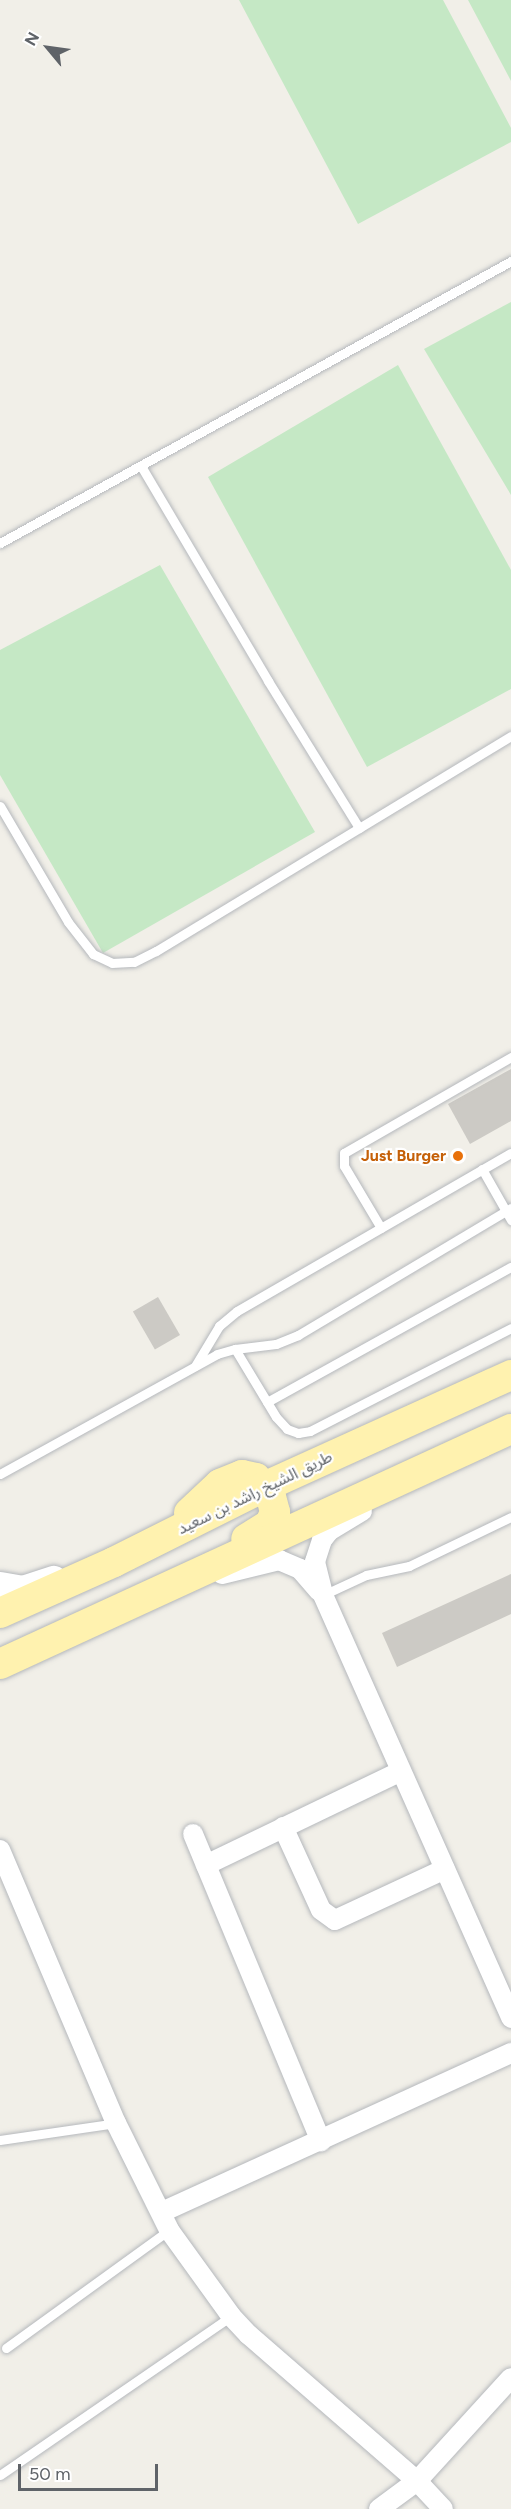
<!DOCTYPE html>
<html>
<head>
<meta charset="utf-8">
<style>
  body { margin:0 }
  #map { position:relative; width:511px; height:2509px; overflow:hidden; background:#f1efe8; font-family:Figtree,"Noto Sans Arabic",sans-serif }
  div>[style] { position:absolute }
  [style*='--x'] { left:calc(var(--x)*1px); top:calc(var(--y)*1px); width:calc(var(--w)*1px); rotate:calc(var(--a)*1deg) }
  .green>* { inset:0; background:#c5e8c5 }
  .building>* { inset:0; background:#cccac5; transform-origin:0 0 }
  .roads { filter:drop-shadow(0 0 2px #b5b8bc) drop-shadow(0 0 2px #b5b8bc) }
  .lane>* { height:9px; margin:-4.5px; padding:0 4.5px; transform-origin:4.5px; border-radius:4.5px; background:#fff }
  .street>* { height:20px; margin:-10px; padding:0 10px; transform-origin:10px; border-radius:10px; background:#fff }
  .secondary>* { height:27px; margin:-13.5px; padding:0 13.5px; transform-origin:13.5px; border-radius:13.5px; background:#fff }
  .primary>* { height:30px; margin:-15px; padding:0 15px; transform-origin:15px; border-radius:15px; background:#fff2af }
  .dots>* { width:16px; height:16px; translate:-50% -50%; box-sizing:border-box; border:3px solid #fff; border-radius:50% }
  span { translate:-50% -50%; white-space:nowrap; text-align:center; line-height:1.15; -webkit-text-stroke:4.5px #fff; paint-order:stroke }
  .food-label { font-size:16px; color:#c56008; font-weight:700 }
  .right { translate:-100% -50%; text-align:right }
  .street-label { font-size:16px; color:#5f6368 }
  .north { position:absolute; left:18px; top:18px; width:60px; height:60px; -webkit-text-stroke:4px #fff; paint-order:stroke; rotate:299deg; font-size:16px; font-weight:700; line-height:24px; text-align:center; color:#5f6368 }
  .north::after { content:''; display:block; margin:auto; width:21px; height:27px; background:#5f6368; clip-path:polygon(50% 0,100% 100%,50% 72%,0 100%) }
  .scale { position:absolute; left:18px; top:2464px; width:140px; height:27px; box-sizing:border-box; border:3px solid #5f6368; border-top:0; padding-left:8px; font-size:18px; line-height:21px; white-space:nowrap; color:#5f6368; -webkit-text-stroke:4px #fff; paint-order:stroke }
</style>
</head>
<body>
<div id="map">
  <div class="green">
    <i style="clip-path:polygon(239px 0,443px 0,511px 128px,511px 142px,358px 224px)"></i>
    <i style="clip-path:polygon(468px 0,511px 0,511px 81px)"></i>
    <i style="clip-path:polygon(511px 302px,511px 495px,424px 349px)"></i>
    <i style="clip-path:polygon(398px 365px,511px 570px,511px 689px,367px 767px,208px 477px)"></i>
    <i style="clip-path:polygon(160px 565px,315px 832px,103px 953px,0 775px,0 650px)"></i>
  </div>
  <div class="building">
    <i style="clip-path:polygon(511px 1069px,511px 1121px,470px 1144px,448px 1104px)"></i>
    <i style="left:158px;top:1297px;width:44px;height:29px;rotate:60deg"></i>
    <i style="clip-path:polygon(511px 1574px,511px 1614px,397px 1667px,382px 1633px)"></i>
  </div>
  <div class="roads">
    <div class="lane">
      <i style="--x:141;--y:466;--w:250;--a:59.4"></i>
      <i style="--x:268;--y:681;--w:173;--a:58.2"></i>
      <i style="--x:0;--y:543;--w:584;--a:-28.89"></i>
      <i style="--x:0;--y:806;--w:134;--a:59.6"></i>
      <i style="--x:68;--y:922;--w:41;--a:52"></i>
      <i style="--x:93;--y:954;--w:21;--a:25"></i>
      <i style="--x:112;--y:963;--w:22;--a:-3"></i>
      <i style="--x:134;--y:962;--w:25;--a:-27"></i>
      <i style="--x:156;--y:951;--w:415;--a:-31.2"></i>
      <i style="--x:482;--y:1169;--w:59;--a:60.4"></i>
      <i style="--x:381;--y:1228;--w:72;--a:-120.8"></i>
      <i style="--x:344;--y:1166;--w:13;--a:-90"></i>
      <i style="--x:344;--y:1153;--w:193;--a:-29.9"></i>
      <i style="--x:235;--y:1349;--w:79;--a:58.9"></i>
      <i style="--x:276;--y:1417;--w:16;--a:47"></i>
      <i style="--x:287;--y:1429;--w:12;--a:20"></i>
      <i style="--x:298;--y:1433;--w:12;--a:-9"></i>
      <i style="--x:310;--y:1431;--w:226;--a:-27.1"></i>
      <i style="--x:195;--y:1366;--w:47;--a:-59"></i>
      <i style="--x:219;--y:1326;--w:23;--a:-40"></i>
      <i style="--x:237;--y:1311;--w:316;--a:-30"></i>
      <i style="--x:267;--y:1402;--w:279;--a:-29"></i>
      <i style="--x:0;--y:1474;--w:248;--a:-28.9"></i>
      <i style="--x:217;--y:1354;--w:19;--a:-16"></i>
      <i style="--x:235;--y:1349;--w:41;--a:-7"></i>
      <i style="--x:276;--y:1344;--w:24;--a:-22"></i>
      <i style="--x:298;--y:1335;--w:248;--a:-30.8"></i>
      <i style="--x:323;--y:1595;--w:47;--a:-24.9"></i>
      <i style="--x:366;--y:1575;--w:44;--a:-11.8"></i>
      <i style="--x:409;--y:1566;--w:113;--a:-25.7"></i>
      <i style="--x:0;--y:2140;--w:117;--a:-8.3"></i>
      <i style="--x:6;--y:2348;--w:201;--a:-35.9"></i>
      <i style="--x:0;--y:2475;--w:280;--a:-34.5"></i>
    </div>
    <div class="street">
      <i style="--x:362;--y:1511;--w:39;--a:149"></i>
      <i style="--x:329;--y:1531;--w:11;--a:128"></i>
      <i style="--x:322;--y:1540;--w:23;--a:108"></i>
      <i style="--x:315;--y:1562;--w:34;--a:76"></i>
      <i style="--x:323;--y:1595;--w:463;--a:66"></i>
      <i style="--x:222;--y:1574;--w:59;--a:-13.8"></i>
      <i style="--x:279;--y:1560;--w:23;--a:23"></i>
      <i style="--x:300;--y:1569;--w:29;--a:49"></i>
      <i style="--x:283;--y:1827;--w:91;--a:65.4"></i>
      <i style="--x:321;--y:1910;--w:17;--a:36"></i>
      <i style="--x:335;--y:1920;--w:121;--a:-24.9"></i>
      <i style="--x:193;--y:1834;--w:333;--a:67.4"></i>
      <i style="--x:0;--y:1850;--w:297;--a:67"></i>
      <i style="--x:116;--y:2123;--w:119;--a:63.6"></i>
      <i style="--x:169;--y:2230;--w:106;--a:54.2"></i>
      <i style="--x:231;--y:2316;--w:26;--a:47"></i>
      <i style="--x:249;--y:2335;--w:223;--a:41"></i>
      <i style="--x:417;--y:2481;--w:38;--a:47"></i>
      <i style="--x:206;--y:1865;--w:216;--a:-25.7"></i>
      <i style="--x:162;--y:2212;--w:384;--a:-24.5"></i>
      <i style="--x:379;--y:2509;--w:47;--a:-36.4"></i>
      <i style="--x:417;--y:2481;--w:139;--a:-47.6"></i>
    </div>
    <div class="secondary">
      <i style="--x:0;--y:1585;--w:22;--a:10"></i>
      <i style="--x:22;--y:1589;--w:33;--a:-18"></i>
    </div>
    <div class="primary">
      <i style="--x:189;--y:1513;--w:42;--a:-43.1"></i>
      <i style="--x:220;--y:1484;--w:24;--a:-22"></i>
      <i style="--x:242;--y:1475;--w:14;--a:12"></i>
      <i style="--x:256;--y:1478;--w:24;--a:52"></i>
      <i style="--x:271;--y:1497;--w:16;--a:75"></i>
      <i style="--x:275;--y:1512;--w:13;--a:113"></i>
      <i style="--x:270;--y:1524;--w:28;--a:148"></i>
      <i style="--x:0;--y:1613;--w:125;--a:-24.1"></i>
      <i style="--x:114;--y:1562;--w:168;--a:-26.6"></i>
      <i style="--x:264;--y:1487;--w:271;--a:-24.4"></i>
      <i style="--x:0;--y:1664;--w:562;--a:-24.7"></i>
    </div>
  </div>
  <div class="dots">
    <i style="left:458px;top:1156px;background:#e8710a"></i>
  </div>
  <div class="food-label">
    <span class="right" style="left:446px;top:1156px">Just Burger</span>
  </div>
  <div class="street-label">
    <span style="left:255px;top:1493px;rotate:-26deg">طريق الشيخ راشد بن سعيد</span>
  </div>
  <div class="north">N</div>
  <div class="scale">50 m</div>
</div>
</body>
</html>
